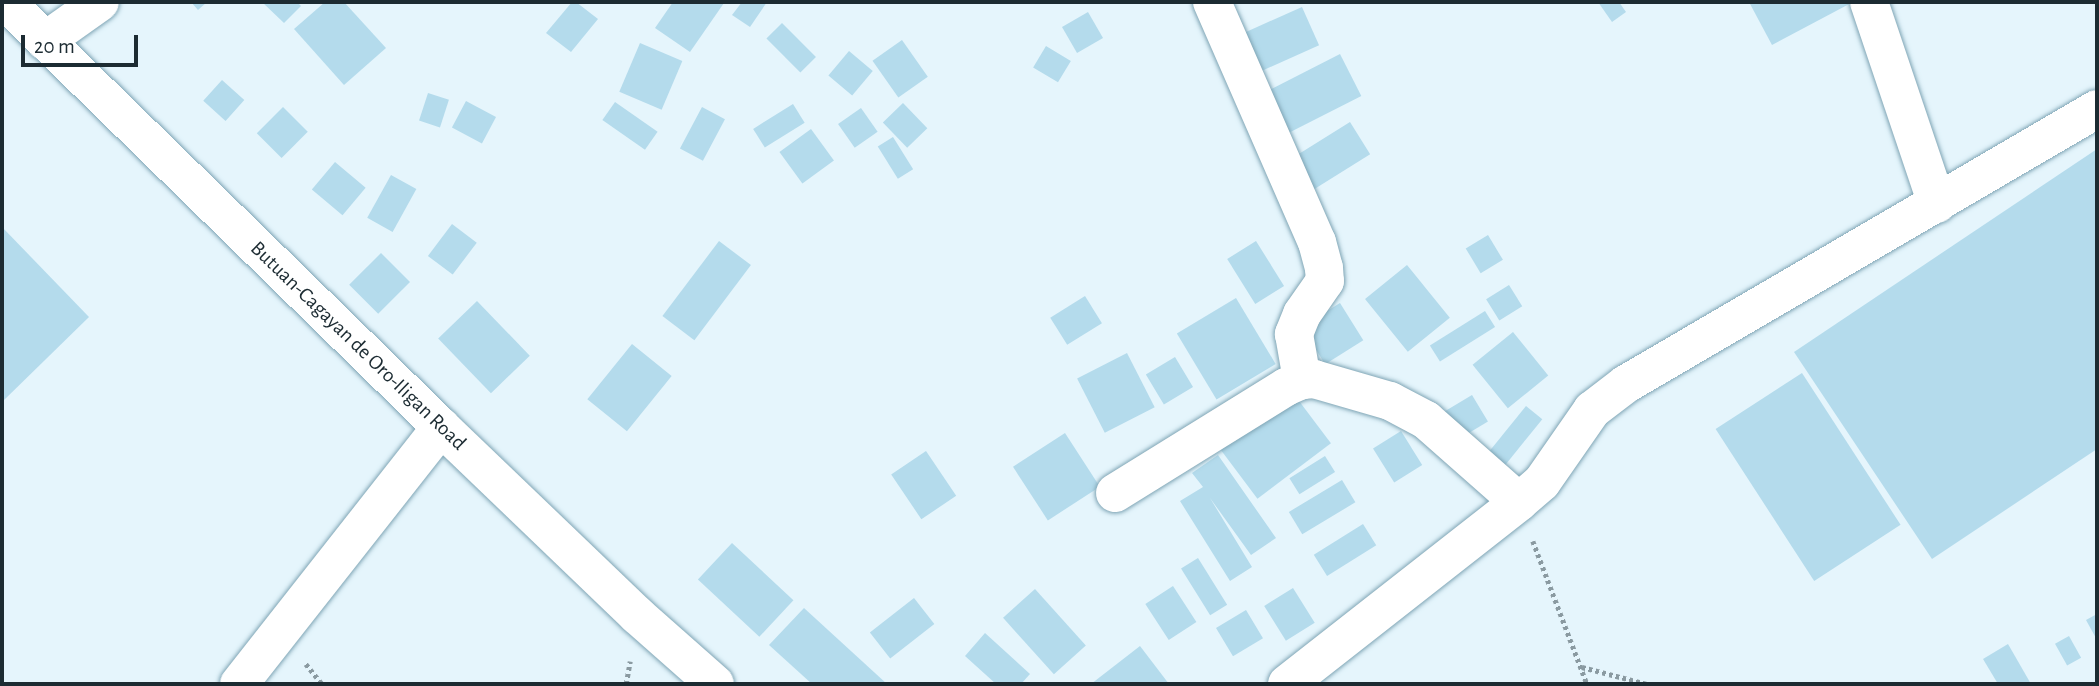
<!DOCTYPE html>
<html>
<head>
<meta charset="utf-8">
<style>
  body { margin:0 }
  #map { position:relative; width:2099px; height:686px; overflow:hidden; background:#e5f5fc; font-family:"Alegreya Sans",sans-serif }
  div>[style] { position:absolute }
  [style*='--x'] { left:calc(var(--x)*1px); top:calc(var(--y)*1px); width:calc(var(--w)*1px); rotate:calc(var(--a)*1deg) }
  .building>* { inset:0; background:#b4dbec; transform-origin:0 0 }
  .path>* { height:4.5px; margin-top:-2.25px; transform-origin:0; background:repeating-linear-gradient(90deg,#8a9aa1 0 3.5px,transparent 0 7px) }
  .roads { filter:drop-shadow(0 0 2px #7fa5b5) drop-shadow(0 0 2px #7fa5b5) }
  .street>* { height:38px; margin:-19px; padding:0 19px; transform-origin:19px; border-radius:19px; background:#fff }
  .highway>* { height:38px; margin:-19px; padding:0 19px; transform-origin:19px; border-radius:19px; background:#fff }
  span { translate:-50% -50%; white-space:nowrap; text-align:center; line-height:1.15; -webkit-text-stroke:6px #fff; paint-order:stroke }
  .street-label { font-size:21px; color:#1c2b32 }
  .frame { position:absolute; inset:0; border:4px solid #1c2b32; pointer-events:none }
  .scale { position:absolute; left:21px; top:35px; width:117px; height:32px; box-sizing:border-box; border:4px solid #1c2b32; border-top:0; padding-left:9px; font-size:21px; line-height:24px; white-space:nowrap; color:#1c2b32; -webkit-text-stroke:5px #fff; paint-order:stroke }
</style>
</head>
<body>
<div id="map">
  <div class="building">
    <i style="clip-path:polygon(191px 2px,207px 2px,198px 10px)"></i>
    <i style="clip-path:polygon(262px 2px,297px 2px,301px 6px,284px 23px)"></i>
    <i style="clip-path:polygon(325px 2px,344px 2px,386px 48px,344px 85px,294px 29px)"></i>
    <i style="clip-path:polygon(572px 2px,576px 2px,598px 19px,571px 52px,546px 33px)"></i>
    <i style="clip-path:polygon(673px 2px,724px 3px,690px 52px,655px 28px)"></i>
    <i style="clip-path:polygon(742px 2px,767px 2px,750px 27px,732px 15px)"></i>
    <i style="clip-path:polygon(1598px 2px,1619px 2px,1626px 12px,1612px 22px)"></i>
    <i style="clip-path:polygon(1749px 2px,1853px 2px,1772px 45px)"></i>
    <i style="left:1302px;top:7px;width:42px;height:71px;rotate:66deg"></i>
    <i style="left:1088px;top:12px;width:30px;height:30px;rotate:60deg"></i>
    <i style="left:782px;top:23px;width:48px;height:22px;rotate:45deg"></i>
    <i style="left:902px;top:40px;width:45px;height:36px;rotate:55deg"></i>
    <i style="left:640px;top:43px;width:46px;height:53px;rotate:23deg"></i>
    <i style="left:1046px;top:46px;width:29px;height:25px;rotate:31deg"></i>
    <i style="left:849px;top:51px;width:31px;height:32px;rotate:40deg"></i>
    <i style="left:1340px;top:54px;width:47px;height:89px;rotate:63deg"></i>
    <i style="left:222px;top:80px;width:30px;height:28px;rotate:42deg"></i>
    <i style="left:428px;top:93px;width:22px;height:29px;rotate:18deg"></i>
    <i style="left:466px;top:101px;width:34px;height:30px;rotate:28deg"></i>
    <i style="left:615px;top:102px;width:52px;height:22px;rotate:35deg"></i>
    <i style="left:903px;top:103px;width:35px;height:28px;rotate:46deg"></i>
    <i style="left:793px;top:104px;width:22px;height:47px;rotate:58deg"></i>
    <i style="left:283px;top:107px;width:35px;height:37px;rotate:45deg"></i>
    <i style="left:702px;top:107px;width:26px;height:47px;rotate:28deg"></i>
    <i style="left:861px;top:108px;width:29px;height:28px;rotate:55deg"></i>
    <i style="left:1350px;top:122px;width:38px;height:76px;rotate:58deg"></i>
    <i style="left:811px;top:129px;width:39px;height:39px;rotate:54deg"></i>
    <i style="left:893px;top:137px;width:38px;height:18px;rotate:58deg"></i>
    <i style="clip-path:polygon(2097px 149px,2097px 449px,1932px 559px,1794px 352px)"></i>
    <i style="left:335px;top:162px;width:40px;height:36px;rotate:40deg"></i>
    <i style="left:391px;top:175px;width:29px;height:49px;rotate:29deg"></i>
    <i style="left:452px;top:224px;width:31px;height:40px;rotate:37deg"></i>
    <i style="clip-path:polygon(2px 227px,89px 317px,2px 402px)"></i>
    <i style="left:1488px;top:235px;width:29px;height:26px;rotate:59deg"></i>
    <i style="left:719px;top:241px;width:40px;height:94px;rotate:37deg"></i>
    <i style="left:1256px;top:241px;width:53px;height:34px;rotate:58deg"></i>
    <i style="left:381px;top:253px;width:41px;height:45px;rotate:45deg"></i>
    <i style="left:1407px;top:265px;width:68px;height:54px;rotate:51deg"></i>
    <i style="left:1509px;top:285px;width:25px;height:27px;rotate:58deg"></i>
    <i style="left:1085px;top:296px;width:32px;height:41px;rotate:58deg"></i>
    <i style="left:1236px;top:298px;width:77px;height:69px;rotate:59deg"></i>
    <i style="left:477px;top:301px;width:76px;height:54px;rotate:46deg"></i>
    <i style="left:1340px;top:303px;width:44px;height:45px;rotate:58deg"></i>
    <i style="left:1485px;top:311px;width:19px;height:65px;rotate:58deg"></i>
    <i style="left:1513px;top:332px;width:56px;height:52px;rotate:51deg"></i>
    <i style="left:632px;top:344px;width:51px;height:71px;rotate:39deg"></i>
    <i style="left:1127px;top:353px;width:61px;height:56px;rotate:63deg"></i>
    <i style="left:1175px;top:357px;width:35px;height:34px;rotate:59deg"></i>
    <i style="left:1802px;top:373px;width:181px;height:103px;rotate:57deg"></i>
    <i style="left:1290px;top:389px;width:68px;height:92px;rotate:53deg"></i>
    <i style="left:1472px;top:395px;width:31px;height:36px;rotate:59deg"></i>
    <i style="left:1526px;top:406px;width:21px;height:63px;rotate:39deg"></i>
    <i style="left:1401px;top:431px;width:40px;height:33px;rotate:58deg"></i>
    <i style="left:1065px;top:433px;width:64px;height:62px;rotate:57deg"></i>
    <i style="left:926px;top:451px;width:54px;height:42px;rotate:56deg"></i>
    <i style="clip-path:polygon(1218px 455px,1276px 538px,1251px 555px,1210px 498px,1252px 567px,1230px 581px,1180px 501px,1203px 487px,1192px 473px)"></i>
    <i style="left:1325px;top:456px;width:19px;height:42px;rotate:58deg"></i>
    <i style="left:1342px;top:480px;width:26px;height:62px;rotate:59deg"></i>
    <i style="left:1363px;top:524px;width:25px;height:58px;rotate:58deg"></i>
    <i style="left:732px;top:543px;width:84px;height:50px;rotate:43deg"></i>
    <i style="left:1198px;top:558px;width:55px;height:20px;rotate:58deg"></i>
    <i style="left:1173px;top:586px;width:43px;height:33px;rotate:57deg"></i>
    <i style="left:1293px;top:588px;width:41px;height:34px;rotate:58deg"></i>
    <i style="left:1035px;top:589px;width:76px;height:43px;rotate:48deg"></i>
    <i style="left:914px;top:598px;width:33px;height:56px;rotate:52deg"></i>
    <i style="clip-path:polygon(804px 608px,887px 684px,812px 684px,769px 645px)"></i>
    <i style="left:1246px;top:610px;width:33px;height:35px;rotate:59deg"></i>
    <i style="clip-path:polygon(2097px 614px,2097px 640px,2086px 620px)"></i>
    <i style="clip-path:polygon(985px 633px,1030px 674px,1021px 684px,996px 684px,965px 656px)"></i>
    <i style="left:2069px;top:636px;width:25px;height:16px;rotate:61deg"></i>
    <i style="clip-path:polygon(2008px 644px,2031px 684px,1998px 684px,1983px 659px)"></i>
    <i style="clip-path:polygon(1140px 646px,1169px 684px,1091px 684px)"></i>
  </div>
  <div class="path">
    <i style="--x:1533;--y:541;--w:153;--a:69.3"></i>
    <i style="--x:306;--y:664;--w:26;--a:51"></i>
    <i style="--x:1582;--y:667;--w:67;--a:14.7"></i>
    <i style="--x:626;--y:684;--w:23;--a:-80"></i>
  </div>
  <div class="roads">
    <div class="street">
      <i style="--x:1212;--y:2;--w:262;--a:66.4"></i>
      <i style="--x:1317;--y:242;--w:27;--a:75"></i>
      <i style="--x:1324;--y:268;--w:13;--a:86"></i>
      <i style="--x:1325;--y:281;--w:40;--a:124.9"></i>
      <i style="--x:1302;--y:314;--w:22;--a:112"></i>
      <i style="--x:1294;--y:334;--w:47;--a:80.1"></i>
      <i style="--x:1869;--y:2;--w:213;--a:71.4"></i>
      <i style="--x:45;--y:41;--w:67;--a:-35.3"></i>
      <i style="--x:1115;--y:493;--w:201;--a:-31.8"></i>
      <i style="--x:1286;--y:387;--w:17;--a:-24"></i>
      <i style="--x:1302;--y:380;--w:12;--a:-5"></i>
      <i style="--x:1314;--y:379;--w:79;--a:16.1"></i>
      <i style="--x:1390;--y:401;--w:41;--a:27.8"></i>
      <i style="--x:1426;--y:420;--w:124;--a:41.4"></i>
      <i style="--x:239;--y:684;--w:327;--a:-51.8"></i>
      <i style="--x:1287;--y:684;--w:295;--a:-38.1"></i>
      <i style="--x:1519;--y:502;--w:30;--a:-41"></i>
      <i style="--x:1542;--y:482;--w:88;--a:-55.2"></i>
      <i style="--x:1592;--y:410;--w:43;--a:-37.4"></i>
      <i style="--x:1626;--y:384;--w:545;--a:-30.28"></i>
    </div>
    <div class="highway">
      <i style="--x:6;--y:2;--w:608;--a:44.33"></i>
      <i style="--x:441;--y:427;--w:272;--a:43.8"></i>
      <i style="--x:637;--y:615;--w:104;--a:41.5"></i>
    </div>
  </div>
  <div class="street-label">
    <span style="left:358px;top:346px;rotate:44deg">Butuan-Cagayan de Oro-Iligan Road</span>
  </div>
  <div class="frame"></div>
  <div class="scale">20 m</div>
</div>
</body>
</html>
